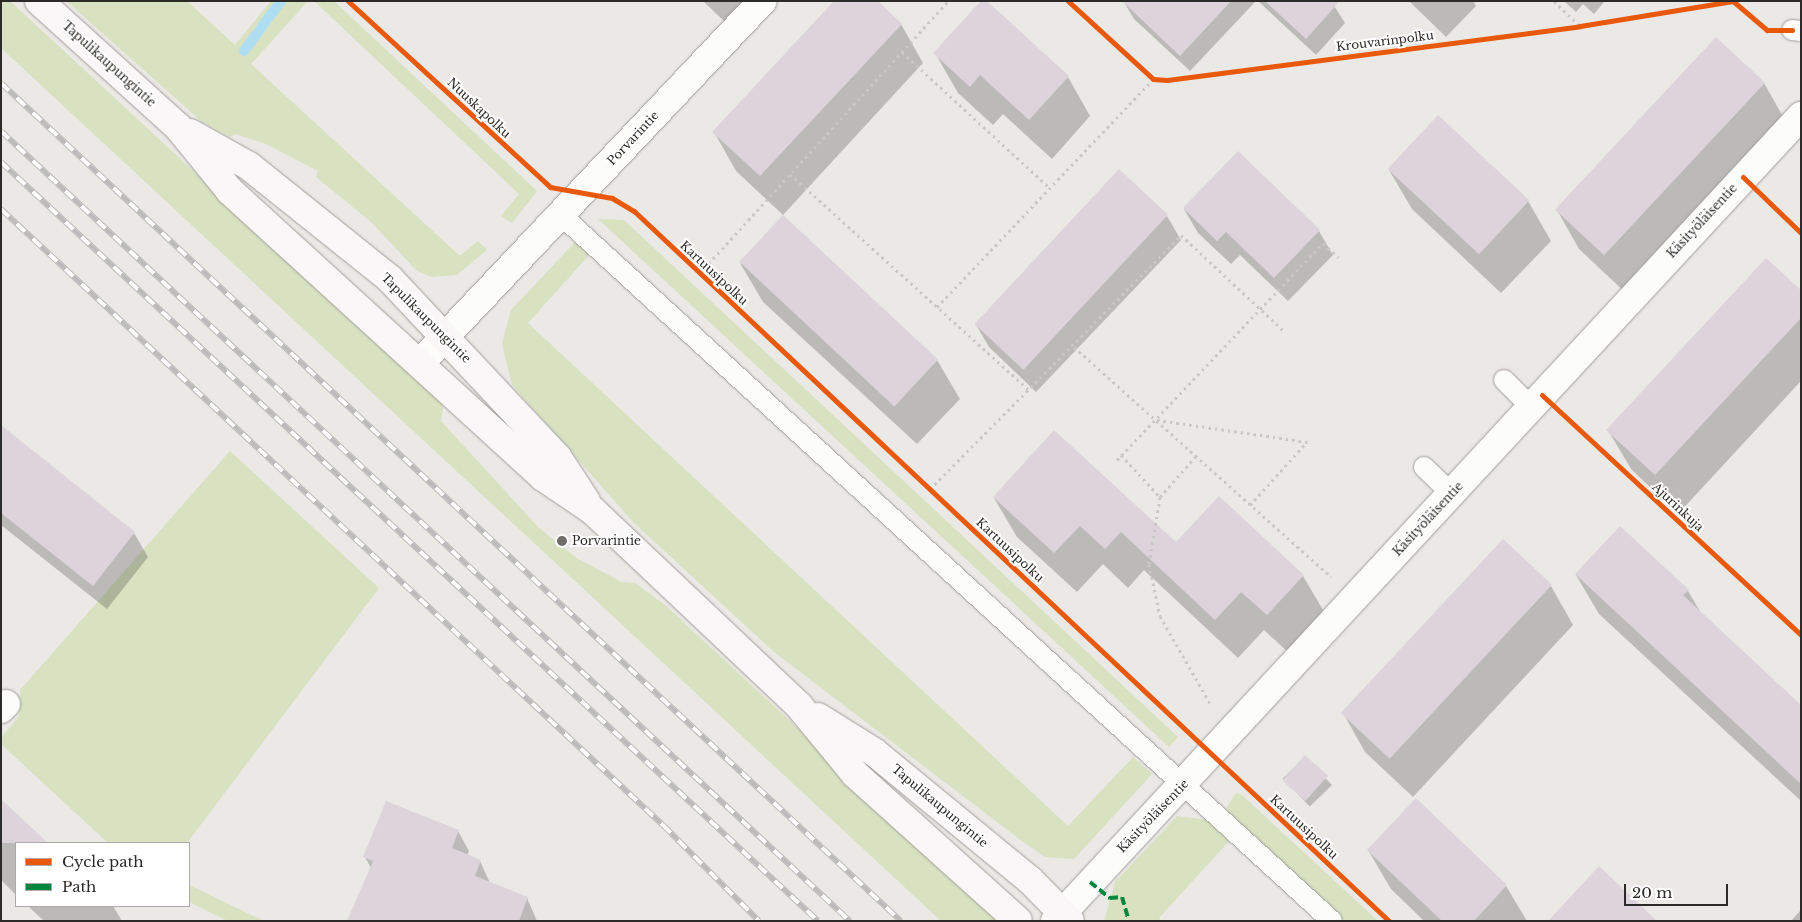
<!DOCTYPE html>
<html>
<head>
<meta charset="utf-8">
<style>
  body { margin:0 }
  #map { position:relative; width:1802px; height:922px; overflow:hidden; background:#ebe9e6; font-family:"Libre Baskerville",serif }
  div>[style] { position:absolute }
  [style*='--x'] { left:calc(var(--x)*1px); top:calc(var(--y)*1px); width:calc(var(--w)*1px); rotate:calc(var(--a)*1deg) }
  .green>* { inset:0; background:#d8e1c0 }
  .shadow>* { inset:0; background:#0003; transform-origin:0 0 }
  .stream>* { height:10px; margin:-5px; padding:0 5px; transform-origin:5px; border-radius:5px; background:#afdef3 }
  .building>* { inset:0; background:#ddd3da; transform-origin:0 0 }
  .path>* { height:3px; margin-top:-1.5px; transform-origin:0; background:repeating-linear-gradient(90deg,#c8c8c7 0 2.5px,transparent 0 6.5px) }
  .roads { filter:drop-shadow(0 0 1px #a09e9c) drop-shadow(0 0 1px #a09e9c) }
  .service>* { height:20px; margin:-10px; padding:0 10px; transform-origin:10px; border-radius:10px; background:#fcfcfb }
  .minor>* { height:28px; margin:-14px; padding:0 14px; transform-origin:14px; border-radius:14px; background:#fcfcfb }
  .secondary>* { height:28px; margin:-14px; padding:0 14px; transform-origin:14px; border-radius:14px; background:#f9f7f7 }
  .rail>* { height:5.5px; margin-top:-2.75px; transform-origin:0; background:repeating-linear-gradient(90deg,#fff 0 11px,#bcbbbb 0 22px); box-sizing:border-box; border-block:1px solid #bcbbbb }
  .quiet>* { height:4px; margin-top:-2px; transform-origin:0; background:repeating-linear-gradient(90deg,#00873e 0 8px,transparent 0 12px) }
  .cycleway>* { height:5px; margin:-2.5px; padding:0 2.5px; transform-origin:2.5px; border-radius:2.5px; background:#e8590c }
  .dots>* { width:14px; height:14px; translate:-50% -50%; box-sizing:border-box; border:2px solid #fff; border-radius:50% }
  span { translate:-50% -50%; white-space:nowrap; text-align:center; line-height:1.15; -webkit-text-stroke:4px #fff; paint-order:stroke }
  .street-label { font-size:12px; color:#2d2b29 }
  .poi-label { font-size:12px; color:#2d2b29 }
  .left { translate:0 -50%; text-align:left }
  .frame { position:absolute; inset:0; border:2px solid #2d2b29; pointer-events:none }
  .legend { position:absolute; left:15px; top:842px; width:175px; height:65px; box-sizing:border-box; background:#fff; border:1px solid #abaaa9; margin:0; padding:6px 9px; list-style:none; font-size:15px; color:#2d2b29 }
  .legend li { display:flex; align-items:center; gap:10px; height:25px }
  .legend b { width:25px; border:1px solid #abaaa9 }
  .scale { position:absolute; left:1624px; top:884px; width:104px; height:22px; box-sizing:border-box; border:2px solid #2d2b29; border-top:0; padding-left:6px; font-size:15px; line-height:18px; white-space:nowrap; color:#2d2b29; -webkit-text-stroke:4px #fff; paint-order:stroke }
</style>
</head>
<body>
<div id="map">
  <div class="green">
    <i style="clip-path:polygon(1px 1px,10px 1px,436px 396px,443px 407px,441px 421px,539px 528px,578px 559px,622px 582px,635px 583px,664px 604px,1005px 921px,941px 921px,1px 48px)"></i>
    <i style="clip-path:polygon(66px 1px,187px 1px,235px 45px,271px 1px,308px 1px,251px 64px,460px 256px,478px 241px,487px 250px,457px 275px,432px 277px,417px 271px,371px 222px,316px 177px,318px 171px,266px 144px,235px 134px,230px 137px,201px 121px)"></i>
    <i style="clip-path:polygon(314px 1px,334px 1px,537px 191px,512px 223px,501px 216px,519px 194px)"></i>
    <i style="clip-path:polygon(598px 219px,624px 220px,1178px 737px,1169px 747px)"></i>
    <i style="clip-path:polygon(577px 240px,591px 253px,528px 323px,1068px 826px,1133px 757px,1152px 774px,1074px 859px,1045px 857px,1022px 841px,774px 652px,633px 522px,512px 385px,502px 344px,511px 310px)"></i>
    <i style="clip-path:polygon(230px 451px,379px 588px,187px 843px,108px 843px,1px 744px,1px 738px,19px 716px,20px 690px)"></i>
    <i style="clip-path:polygon(1236px 793px,1242px 795px,1378px 921px,1344px 921px,1229px 814px,1227px 807px)"></i>
    <i style="clip-path:polygon(1177px 816px,1208px 820px,1231px 839px,1159px 918px,1162px 921px,1104px 921px,1115px 882px)"></i>
    <i style="clip-path:polygon(189px 885px,264px 921px,228px 921px,189px 902px)"></i>
  </div>
  <div class="shadow">
    <i style="clip-path:polygon(703px 1px,747px 1px,726px 23px)"></i>
    <i style="clip-path:polygon(985px 1px,1068px 77px,1090px 116px,1052px 159px,1003px 114px,993px 125px,958px 93px,935px 53px)"></i>
    <i style="clip-path:polygon(1256px 1px,1190px 71px,1134px 19px,1124px 2px)"></i>
    <i style="clip-path:polygon(1258px 1px,1331px 1px,1345px 23px,1316px 55px)"></i>
    <i style="clip-path:polygon(1409px 1px,1473px 1px,1476px 6px,1446px 37px)"></i>
    <i style="clip-path:polygon(1564px 1px,1605px 1px,1594px 14px,1583px 4px,1576px 12px)"></i>
    <i style="clip-path:polygon(901px 24px,923px 63px,783px 215px,736px 171px,714px 132px)"></i>
    <i style="clip-path:polygon(1764px 83px,1786px 122px,1627px 294px,1579px 249px,1557px 210px)"></i>
    <i style="clip-path:polygon(1238px 153px,1319px 231px,1333px 255px,1288px 301px,1240px 255px,1231px 264px,1198px 233px,1184px 209px)"></i>
    <i style="clip-path:polygon(1389px 170px,1528px 201px,1551px 241px,1501px 293px,1412px 209px)"></i>
    <i style="clip-path:polygon(1167px 216px,1181px 240px,1036px 392px,989px 347px,975px 323px)"></i>
    <i style="clip-path:polygon(740px 263px,937px 360px,960px 399px,917px 444px,763px 302px)"></i>
    <i style="clip-path:polygon(1801px 291px,1801px 381px,1678px 514px,1631px 469px,1608px 430px)"></i>
    <i style="clip-path:polygon(1px 437px,134px 533px,148px 557px,107px 609px,1px 525px)"></i>
    <i style="clip-path:polygon(994px 498px,1176px 544px,1219px 498px,1303px 576px,1326px 615px,1290px 654px,1264px 630px,1238px 658px,1144px 570px,1128px 588px,1103px 564px,1077px 592px,1017px 537px)"></i>
    <i style="clip-path:polygon(1576px 575px,1688px 591px,1701px 613px,1801px 706px,1801px 801px,1599px 614px)"></i>
    <i style="clip-path:polygon(1551px 586px,1573px 625px,1413px 797px,1365px 752px,1343px 713px)"></i>
    <i style="left:1305px;top:757px;width:39px;height:31px;rotate:46deg"></i>
    <i style="clip-path:polygon(1416px 800px,1506px 886px,1527px 921px,1424px 921px,1391px 889px,1368px 850px)"></i>
    <i style="clip-path:polygon(1px 801px,46px 843px,16px 843px,16px 895px,1px 880px)"></i>
    <i style="clip-path:polygon(458px 831px,469px 851px,467px 856px,480px 861px,490px 883px,527px 898px,537px 921px,349px 921px,371px 868px,365px 857px)"></i>
    <i style="clip-path:polygon(28px 906px,113px 906px,122px 921px,44px 921px)"></i>
    <i style="clip-path:polygon(1800px 911px,1801px 921px,1791px 921px)"></i>
  </div>
  <div class="stream">
    <i style="--x:244;--y:51;--w:62;--a:-53.5"></i>
  </div>
  <div class="building">
    <i style="clip-path:polygon(834px 1px,878px 1px,902px 24px,760px 176px,712px 132px)"></i>
    <i style="clip-path:polygon(981px 1px,987px 1px,1069px 76px,1029px 120px,980px 75px,970px 87px,933px 53px)"></i>
    <i style="clip-path:polygon(1122px 1px,1231px 1px,1180px 56px)"></i>
    <i style="clip-path:polygon(1265px 1px,1340px 1px,1306px 39px)"></i>
    <i style="left:1716px;top:37px;width:67px;height:236px;rotate:43deg"></i>
    <i style="left:1438px;top:115px;width:125px;height:74px;rotate:43deg"></i>
    <i style="clip-path:polygon(1238px 151px,1320px 230px,1274px 278px,1226px 232px,1217px 241px,1183px 208px)"></i>
    <i style="left:1119px;top:169px;width:67px;height:212px;rotate:43deg"></i>
    <i style="left:783px;top:215px;width:212px;height:64px;rotate:43deg"></i>
    <i style="clip-path:polygon(1766px 258px,1801px 290px,1801px 318px,1655px 475px,1606px 430px)"></i>
    <i style="clip-path:polygon(1px 425px,135px 532px,93px 586px,1px 513px)"></i>
    <i style="clip-path:polygon(1054px 430px,1176px 542px,1219px 496px,1304px 575px,1267px 615px,1241px 592px,1215px 620px,1121px 532px,1105px 549px,1080px 526px,1054px 553px,993px 497px)"></i>
    <i style="clip-path:polygon(1620px 526px,1689px 590px,1683px 595px,1801px 705px,1801px 784px,1575px 574px)"></i>
    <i style="left:1503px;top:539px;width:67px;height:238px;rotate:43deg"></i>
    <i style="left:1305px;top:755px;width:31px;height:34px;rotate:42deg"></i>
    <i style="clip-path:polygon(1416px 798px,1507px 885px,1474px 921px,1442px 921px,1367px 850px)"></i>
    <i style="clip-path:polygon(1px 799px,48px 843px,1px 843px)"></i>
    <i style="clip-path:polygon(386px 801px,459px 830px,452px 848px,481px 860px,475px 876px,528px 897px,519px 921px,347px 921px,373px 861px,363px 857px)"></i>
    <i style="clip-path:polygon(1599px 866px,1657px 921px,1548px 921px)"></i>
  </div>
  <div class="path">
    <i style="--x:1554;--y:1;--w:36;--a:44"></i>
    <i style="--x:902;--y:52;--w:201;--a:42.6"></i>
    <i style="--x:790;--y:174;--w:324;--a:42.1"></i>
    <i style="--x:700;--y:273;--w:368;--a:-47.6"></i>
    <i style="--x:937;--y:307;--w:314;--a:-46.5"></i>
    <i style="--x:1074;--y:347;--w:345;--a:41.8"></i>
    <i style="--x:1157;--y:420;--w:152;--a:8.3"></i>
    <i style="--x:1121;--y:455;--w:57;--a:47.1"></i>
    <i style="--x:1160;--y:497;--w:68;--a:99.3"></i>
    <i style="--x:1149;--y:564;--w:53;--a:78.1"></i>
    <i style="--x:1160;--y:616;--w:103;--a:60.2"></i>
    <i style="--x:1117;--y:460;--w:299;--a:-46.5"></i>
    <i style="--x:1323;--y:243;--w:21;--a:43"></i>
    <i style="--x:930;--y:489;--w:357;--a:-45.3"></i>
    <i style="--x:1181;--y:235;--w:142;--a:43"></i>
    <i style="--x:1160;--y:497;--w:55;--a:-48.7"></i>
    <i style="--x:1250;--y:505;--w:85;--a:-47.9"></i>
  </div>
  <div class="roads">
    <div class="service">
      <i style="--x:1792;--y:30;--w:9;--a:6"></i>
      <i style="--x:561;--y:215;--w:1045;--a:42.48"></i>
      <i style="--x:1504;--y:380;--w:38;--a:45"></i>
      <i style="--x:1424;--y:467;--w:37;--a:44"></i>
    </div>
    <div class="minor">
      <i style="--x:421;--y:362;--w:497;--a:-46.6"></i>
      <i style="--x:1;--y:709;--w:7;--a:-45"></i>
      <i style="--x:1055;--y:921;--w:1098;--a:-47.18"></i>
    </div>
    <div class="secondary">
      <i style="--x:39;--y:1;--w:188;--a:42.2"></i>
      <i style="--x:178;--y:127;--w:82;--a:50.9"></i>
      <i style="--x:230;--y:191;--w:424;--a:42.4"></i>
      <i style="--x:543;--y:477;--w:59;--a:34"></i>
      <i style="--x:592;--y:510;--w:285;--a:43.4"></i>
      <i style="--x:799;--y:706;--w:88;--a:50.5"></i>
      <i style="--x:855;--y:774;--w:219;--a:42"></i>
      <i style="--x:190;--y:133;--w:68;--a:29.2"></i>
      <i style="--x:249;--y:166;--w:181;--a:38.7"></i>
      <i style="--x:390;--y:279;--w:245;--a:46.8"></i>
      <i style="--x:558;--y:458;--w:51;--a:56.9"></i>
      <i style="--x:818;--y:717;--w:66;--a:32"></i>
      <i style="--x:874;--y:752;--w:202;--a:39.4"></i>
      <i style="--x:1030;--y:880;--w:57;--a:45.7"></i>
    </div>
  </div>
  <div class="rail">
    <i style="--x:1;--y:83;--w:1230;--a:42.96"></i>
    <i style="--x:1;--y:131;--w:1160;--a:42.94"></i>
    <i style="--x:1;--y:162;--w:1115;--a:42.89"></i>
    <i style="--x:1;--y:209;--w:904;--a:42.94"></i>
    <i style="--x:663;--y:825;--w:136;--a:45"></i>
  </div>
  <div class="quiet">
    <i style="--x:1090;--y:882;--w:26;--a:39"></i>
    <i style="--x:1110;--y:898;--w:12;--a:-5"></i>
    <i style="--x:1122;--y:897;--w:25;--a:74"></i>
  </div>
  <div class="cycleway">
    <i style="--x:348;--y:1;--w:275;--a:42.6"></i>
    <i style="--x:550;--y:187;--w:63;--a:10.1"></i>
    <i style="--x:612;--y:198;--w:26;--a:31"></i>
    <i style="--x:634;--y:211;--w:1036;--a:43.24"></i>
    <i style="--x:1068;--y:1;--w:115;--a:42.5"></i>
    <i style="--x:1153;--y:79;--w:14;--a:4"></i>
    <i style="--x:1167;--y:80;--w:417;--a:-7.4"></i>
    <i style="--x:1580;--y:26;--w:155;--a:-9.3"></i>
    <i style="--x:1733;--y:1;--w:45;--a:40.5"></i>
    <i style="--x:1767;--y:30;--w:25;--a:0"></i>
    <i style="--x:1743;--y:177;--w:81;--a:44"></i>
    <i style="--x:1542;--y:395;--w:353;--a:42.8"></i>
  </div>
  <div class="dots">
    <i style="left:562px;top:541px;background:#706e6b"></i>
  </div>
  <div class="street-label">
    <span style="left:1385px;top:41px;rotate:-7deg">Krouvarinpolku</span>
    <span style="left:109px;top:64px;rotate:42deg">Tapulikaupungintie</span>
    <span style="left:479px;top:108px;rotate:43deg">Nuuskapolku</span>
    <span style="left:633px;top:138px;rotate:-47deg">Porvarintie</span>
    <span style="left:1702px;top:221px;rotate:-47deg">Käsityöläisentie</span>
    <span style="left:714px;top:273px;rotate:43deg">Kartuusipolku</span>
    <span style="left:426px;top:318px;rotate:45deg">Tapulikaupungintie</span>
    <span style="left:1678px;top:507px;rotate:43deg">Ajurinkuja</span>
    <span style="left:1428px;top:519px;rotate:-47deg">Käsityöläisentie</span>
    <span style="left:1010px;top:550px;rotate:43deg">Kartuusipolku</span>
    <span style="left:940px;top:806px;rotate:40deg">Tapulikaupungintie</span>
    <span style="left:1153px;top:816px;rotate:-46deg">Käsityöläisentie</span>
    <span style="left:1304px;top:827px;rotate:43deg">Kartuusipolku</span>
  </div>
  <div class="poi-label">
    <span class="left" style="left:572px;top:541px">Porvarintie</span>
  </div>
  <div class="frame"></div>
  <ul class="legend">
  <li><b style="height:6px;background:#e8590c"></b>Cycle path</li>
  <li><b style="height:6px;background:#00873e"></b>Path</li>
  </ul>
  <div class="scale">20 m</div>
</div>
</body>
</html>
